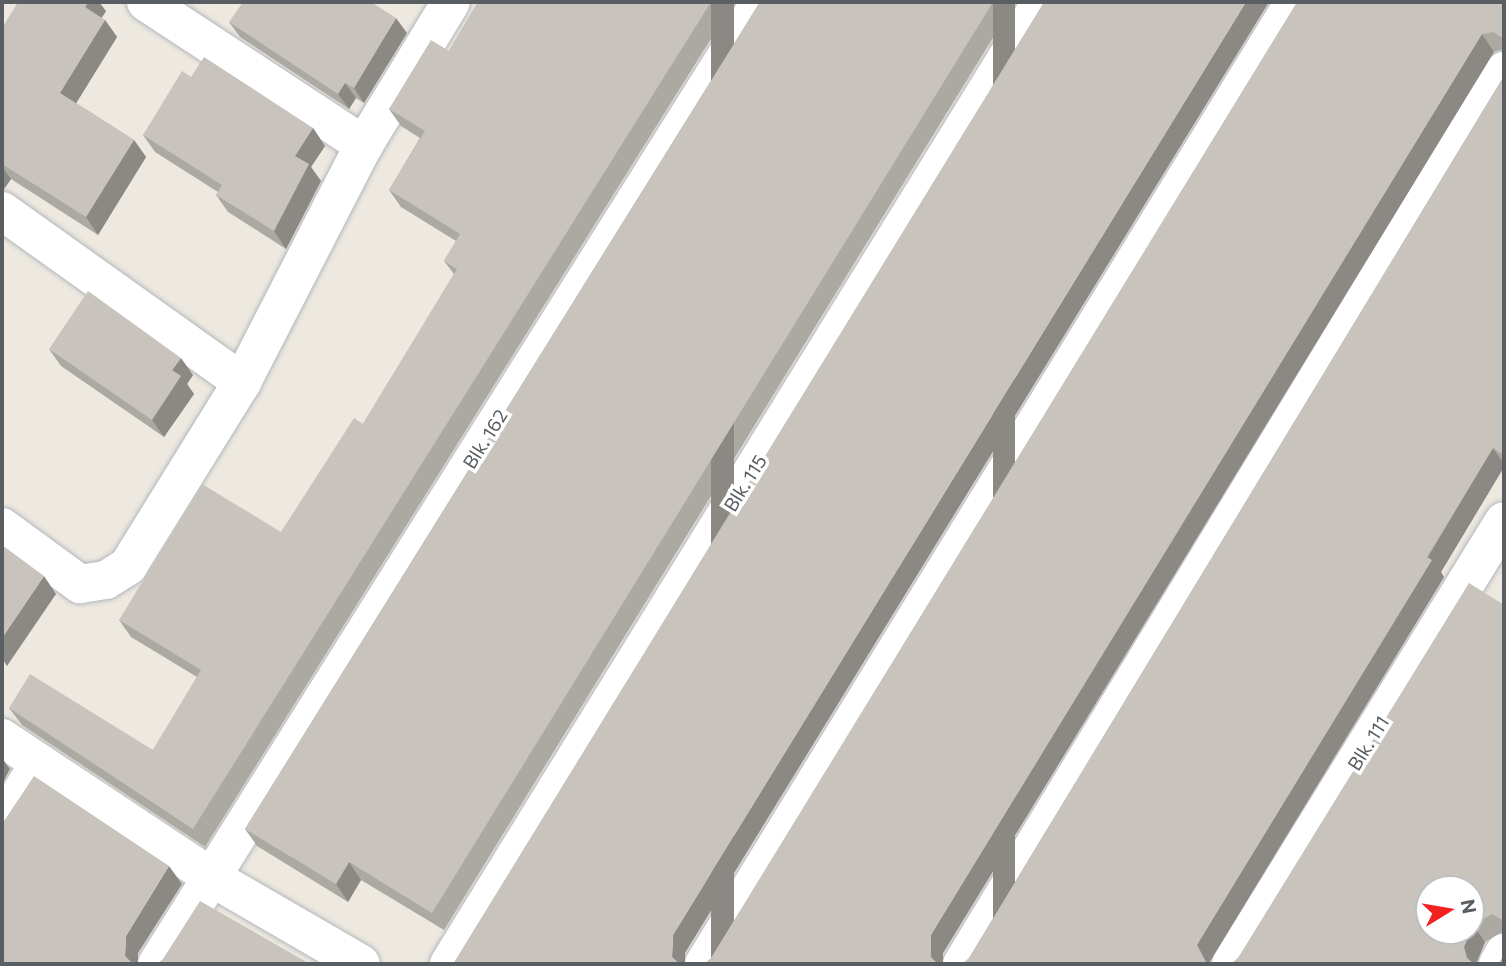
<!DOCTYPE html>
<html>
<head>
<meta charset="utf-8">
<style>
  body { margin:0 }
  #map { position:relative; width:1506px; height:966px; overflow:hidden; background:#ede9e0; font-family:Commissioner,sans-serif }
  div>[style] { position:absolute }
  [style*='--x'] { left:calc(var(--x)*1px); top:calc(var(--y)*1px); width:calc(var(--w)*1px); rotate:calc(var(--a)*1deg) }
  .roads { filter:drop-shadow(0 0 2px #b3b7bc) drop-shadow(0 0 2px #b3b7bc) }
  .minor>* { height:38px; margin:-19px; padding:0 19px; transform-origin:19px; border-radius:19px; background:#fff }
  .wall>* { inset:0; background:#aca9a3 }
  .shaded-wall>* { inset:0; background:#8c8984; transform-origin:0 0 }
  .building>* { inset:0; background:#c8c4bd }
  span { translate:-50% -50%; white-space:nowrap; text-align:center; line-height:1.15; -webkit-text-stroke:7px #fff; paint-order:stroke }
  .street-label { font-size:19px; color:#595e62 }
  .frame { position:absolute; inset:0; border:4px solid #595e62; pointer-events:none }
  .north { position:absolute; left:1415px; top:875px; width:70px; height:70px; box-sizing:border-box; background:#fff; border:2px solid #bdbfc0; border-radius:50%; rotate:79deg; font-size:19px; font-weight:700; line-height:28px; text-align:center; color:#595e62 }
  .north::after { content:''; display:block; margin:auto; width:24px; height:32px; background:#f32120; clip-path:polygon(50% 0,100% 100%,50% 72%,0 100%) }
</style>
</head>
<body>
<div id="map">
  <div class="roads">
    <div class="minor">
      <i style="--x:146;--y:2;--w:261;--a:33.3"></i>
      <i style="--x:2;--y:211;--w:295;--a:35.5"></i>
      <i style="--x:2;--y:527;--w:97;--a:36.2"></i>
      <i style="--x:80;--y:584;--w:26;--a:-9"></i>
      <i style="--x:106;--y:580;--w:26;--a:-32"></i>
      <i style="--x:128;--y:566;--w:216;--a:-58.2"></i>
      <i style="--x:242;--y:382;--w:267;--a:-62.8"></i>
      <i style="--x:364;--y:145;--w:167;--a:-58.7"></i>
      <i style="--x:2;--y:738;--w:251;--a:33.6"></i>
      <i style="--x:211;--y:877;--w:173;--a:30.1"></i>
      <i style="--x:2;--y:824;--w:71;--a:-58.8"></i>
      <i style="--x:157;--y:964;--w:1135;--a:-57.92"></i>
      <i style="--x:449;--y:964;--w:1130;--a:-58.39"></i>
      <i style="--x:704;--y:964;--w:1129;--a:-58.48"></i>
      <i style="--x:962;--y:964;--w:1045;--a:-58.74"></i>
      <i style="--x:1231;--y:964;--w:520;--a:-58.36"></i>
      <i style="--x:1498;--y:964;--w:13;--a:-61"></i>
    </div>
  </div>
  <div class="wall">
    <i style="clip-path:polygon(478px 2px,734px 2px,205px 847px,22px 725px,9px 708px,153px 750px,197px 677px,131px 637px,119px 620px,281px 532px,363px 424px,454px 274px,444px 261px,456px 241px,401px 207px,389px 190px,420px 138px,401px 126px,389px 109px,449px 51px)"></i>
    <i style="clip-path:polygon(760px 2px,1015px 2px,444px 930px,361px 880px,348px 902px,257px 846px,245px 829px)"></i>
    <i style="clip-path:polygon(1504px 2px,1504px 49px,1494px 52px,943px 953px,711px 958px)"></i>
    <i style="clip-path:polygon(106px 11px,101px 18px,105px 20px,117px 37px,76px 103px,134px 140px,146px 157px,98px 235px,11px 179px,4px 189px,2px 190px,2px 28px)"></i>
    <i style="clip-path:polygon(229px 22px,407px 33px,364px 103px,356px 98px,349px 109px,240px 37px)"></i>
    <i style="clip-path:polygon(1504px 76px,1504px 467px,1441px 572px,1444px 577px,1209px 963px,969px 958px)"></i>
    <i style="clip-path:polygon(191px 77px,313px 128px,325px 146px,311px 167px,321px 181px,286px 249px,228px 212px,216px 195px,218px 192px,155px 152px,143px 135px)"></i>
    <i style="clip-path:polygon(49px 349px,193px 375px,187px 384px,194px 394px,164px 437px,61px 366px)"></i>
    <i style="clip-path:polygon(1504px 605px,1504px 931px,1485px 942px,1476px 964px,1231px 964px,1238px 958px)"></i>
  </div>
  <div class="shaded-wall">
    <i style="clip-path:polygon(88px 2px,99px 2px,106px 11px,97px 25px,85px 7px)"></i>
    <i style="left:711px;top:2px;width:23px;height:976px"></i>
    <i style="left:993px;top:2px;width:22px;height:1070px"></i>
    <i style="clip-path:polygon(1246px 2px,1269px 2px,685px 953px,685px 964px,678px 964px,672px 957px,673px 935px)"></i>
    <i style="clip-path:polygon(396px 18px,407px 33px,364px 103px,354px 88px)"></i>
    <i style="clip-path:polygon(105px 20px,117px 37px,72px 110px,60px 93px)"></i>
    <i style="clip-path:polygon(1482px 34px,1494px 52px,943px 953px,943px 964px,936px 964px,931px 957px,931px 935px)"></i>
    <i style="clip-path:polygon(345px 83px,356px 98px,349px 109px,338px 94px)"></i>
    <i style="clip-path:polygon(313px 128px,325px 146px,311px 167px,321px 181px,286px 249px,274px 231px,295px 156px)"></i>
    <i style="clip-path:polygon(134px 140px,146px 157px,98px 235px,86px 217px)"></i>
    <i style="clip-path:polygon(2px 167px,11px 179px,4px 189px,2px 187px)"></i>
    <i style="clip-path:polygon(181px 358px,193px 375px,187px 384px,194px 394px,164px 437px,152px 420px,172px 370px)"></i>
    <i style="clip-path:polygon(1493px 448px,1504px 464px,1504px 467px,1441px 572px,1444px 577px,1209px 963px,1210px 964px,1207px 964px,1197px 945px)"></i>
    <i style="clip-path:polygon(44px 576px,56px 594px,7px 666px,2px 658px,2px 638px)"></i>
    <i style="clip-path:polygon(2px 758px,10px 769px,2px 784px)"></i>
    <i style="clip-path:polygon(349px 862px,361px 880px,348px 902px,336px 884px)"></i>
    <i style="clip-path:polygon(169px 866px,182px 884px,138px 953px,138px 964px,131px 964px,125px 956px,126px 936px)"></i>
    <i style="clip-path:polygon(1473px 925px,1485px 942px,1476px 964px,1472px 964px,1467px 958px,1464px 947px)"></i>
  </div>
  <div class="building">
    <i style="clip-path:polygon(18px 2px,88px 2px,85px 7px,105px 20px,60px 93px,134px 140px,86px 217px,2px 164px,2px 28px)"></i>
    <i style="clip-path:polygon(243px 2px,371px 2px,396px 18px,354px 88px,345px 83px,338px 94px,229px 22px)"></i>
    <i style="clip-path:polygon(478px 2px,711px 2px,193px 829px,9px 708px,30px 674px,153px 750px,201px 670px,119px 620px,202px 484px,281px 532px,354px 418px,363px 424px,457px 269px,444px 261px,460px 234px,389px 190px,425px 131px,389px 109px,431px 40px,449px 51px)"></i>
    <i style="clip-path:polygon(760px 2px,993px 2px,432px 913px,349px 862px,336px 884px,245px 829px)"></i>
    <i style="clip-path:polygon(1044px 2px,1246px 2px,673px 935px,672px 957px,680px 964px,453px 964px)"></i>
    <i style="clip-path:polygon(1297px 2px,1504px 2px,1504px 39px,1493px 32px,1482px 34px,931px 935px,931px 957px,938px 964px,704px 964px,711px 958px)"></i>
    <i style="clip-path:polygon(204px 57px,313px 128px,295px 156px,309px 164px,274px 231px,216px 195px,222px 185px,143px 135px,182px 71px,191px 77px)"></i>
    <i style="clip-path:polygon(1504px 76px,1504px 455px,1493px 448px,1427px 557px,1432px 560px,1197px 945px,1207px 964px,962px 964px,969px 958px)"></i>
    <i style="clip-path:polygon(88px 291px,181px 358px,172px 370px,181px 376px,152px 420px,49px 349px)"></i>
    <i style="clip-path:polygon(2px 545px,44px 576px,2px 638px)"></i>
    <i style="clip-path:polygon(1469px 583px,1504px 605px,1504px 921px,1492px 914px,1473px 925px,1471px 930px,1471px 889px,1429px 889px,1429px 931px,1471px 931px,1464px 947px,1467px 958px,1474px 964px,1231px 964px,1238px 958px)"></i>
    <i style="clip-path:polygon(34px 776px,169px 866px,126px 936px,125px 956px,133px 964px,2px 964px,2px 824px)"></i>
    <i style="clip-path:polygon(200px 901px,310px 964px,157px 964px,163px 959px)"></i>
    <i style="clip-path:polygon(1504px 955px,1504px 964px,1498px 964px)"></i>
  </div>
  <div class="street-label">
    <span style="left:485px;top:439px;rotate:-58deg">Blk. 162</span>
    <span style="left:745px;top:483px;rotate:-58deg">Blk. 115</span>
    <span style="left:1368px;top:743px;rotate:-58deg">Blk. 111</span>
  </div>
  <div class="frame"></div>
  <div class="north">N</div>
</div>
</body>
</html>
